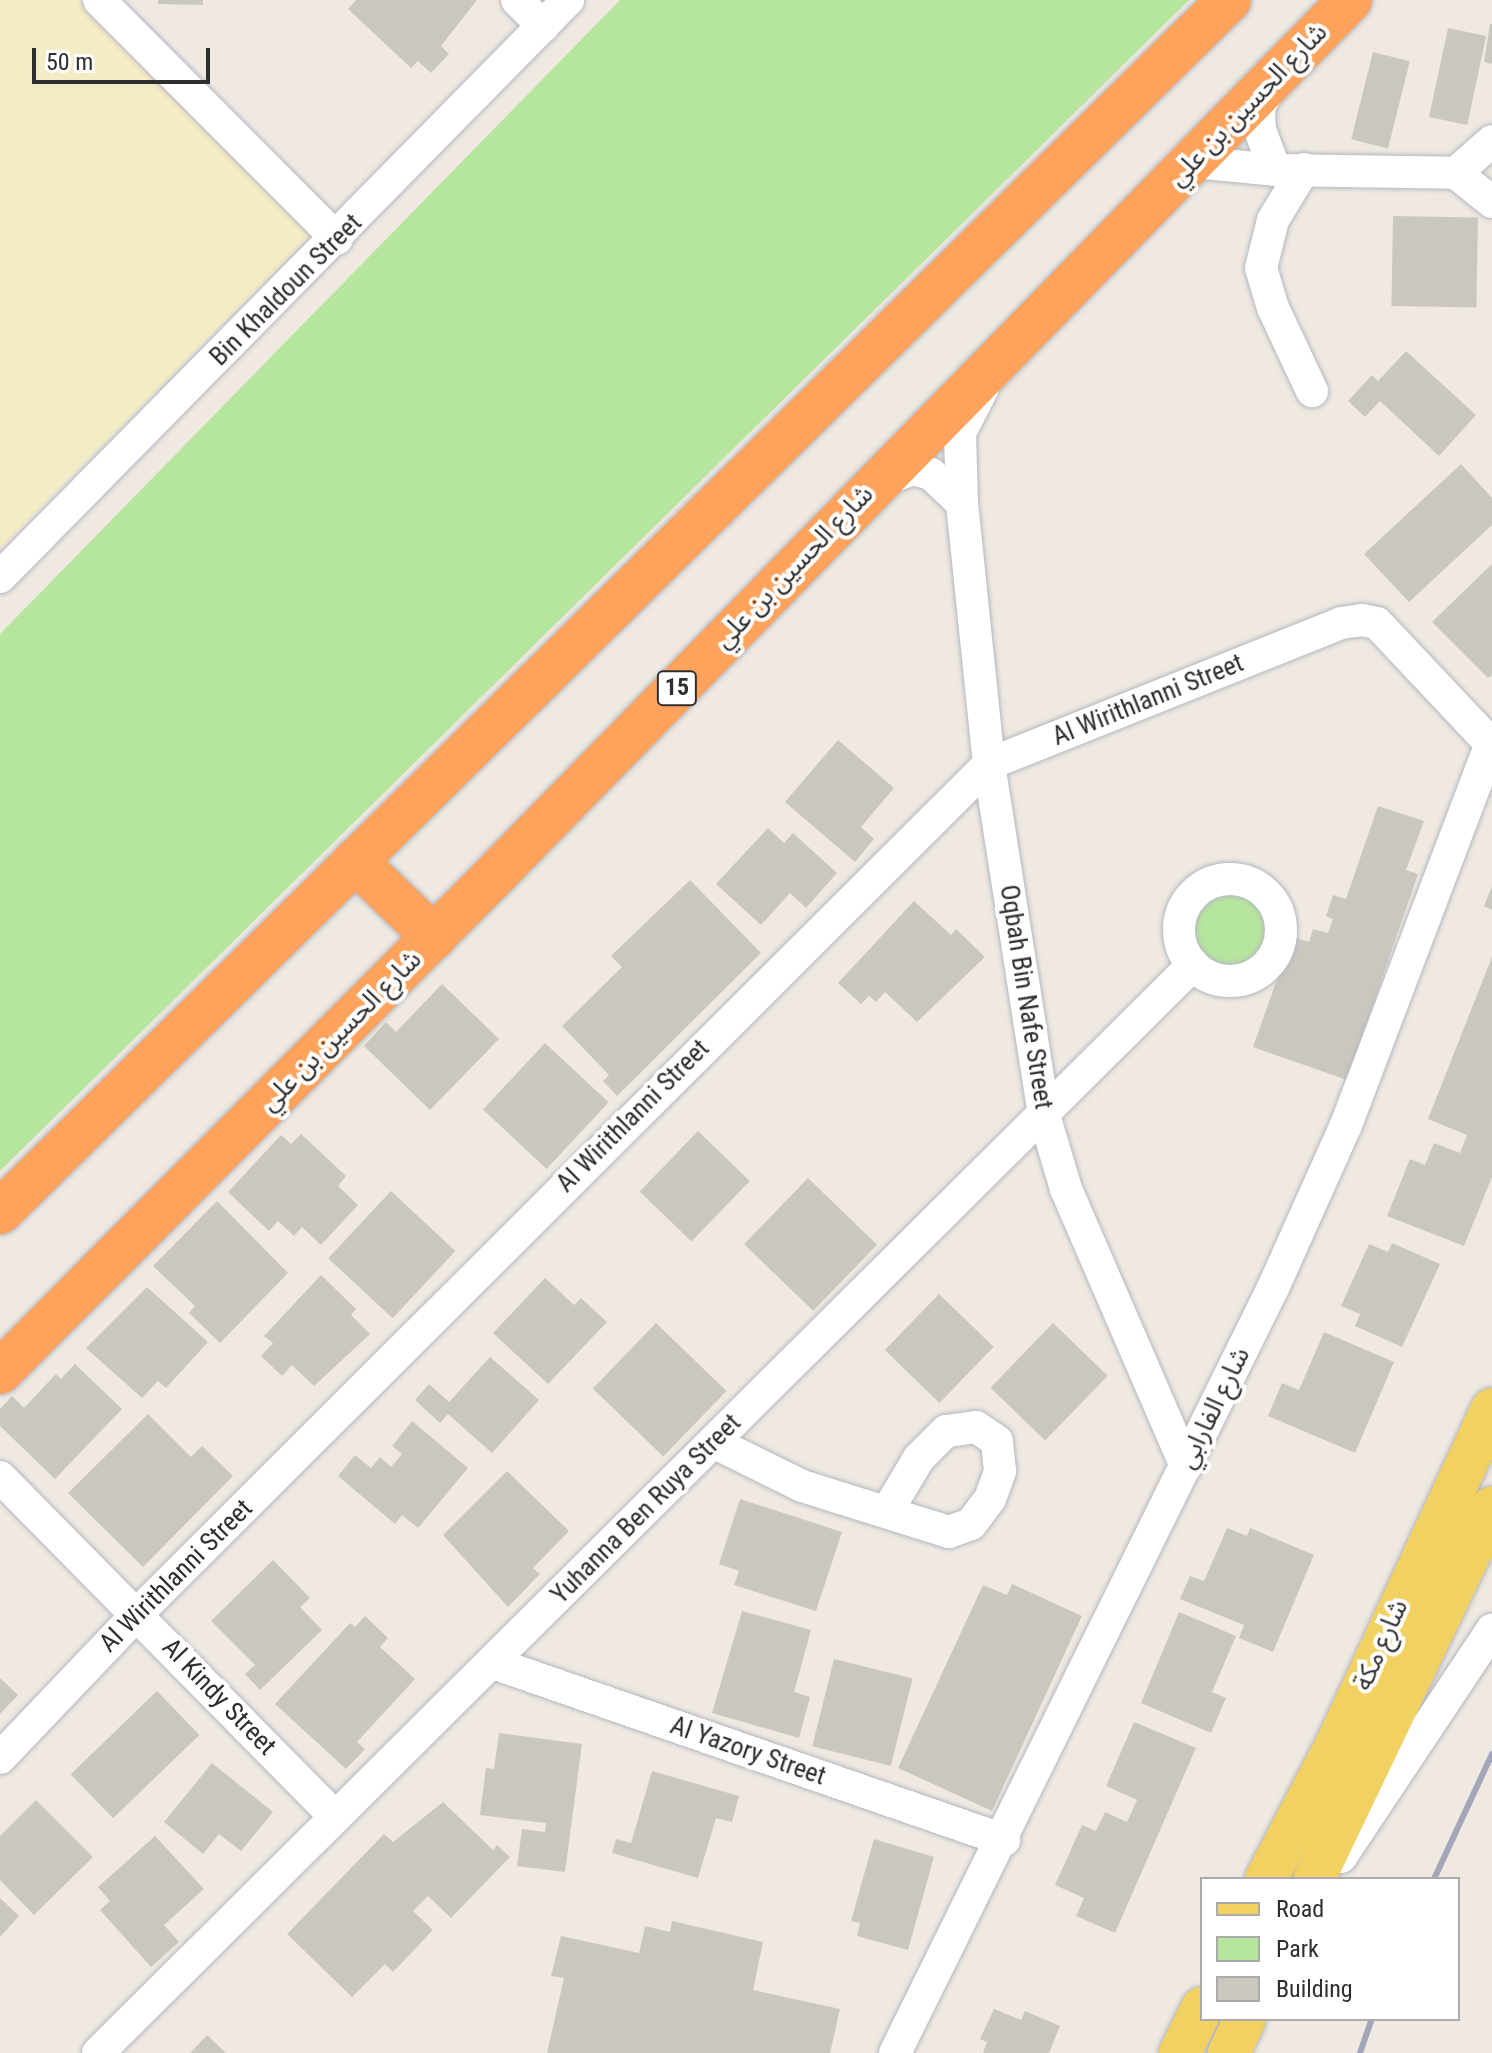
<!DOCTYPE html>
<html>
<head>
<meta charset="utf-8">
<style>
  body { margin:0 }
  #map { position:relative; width:1492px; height:2053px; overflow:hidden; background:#efe9e1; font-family:"Roboto Condensed","Noto Sans Arabic",sans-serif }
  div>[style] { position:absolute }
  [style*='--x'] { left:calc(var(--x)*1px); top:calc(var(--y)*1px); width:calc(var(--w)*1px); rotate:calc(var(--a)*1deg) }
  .green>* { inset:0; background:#b6e59e }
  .round { border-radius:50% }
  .sand>* { inset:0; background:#f3ecc5 }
  .building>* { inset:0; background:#cbc7bf; transform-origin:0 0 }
  .roads { filter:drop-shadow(0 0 2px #b4b7c1) drop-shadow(0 0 2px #b4b7c1) }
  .minor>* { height:32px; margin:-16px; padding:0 16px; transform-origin:16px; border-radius:16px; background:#fff }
  .minor>.ring { margin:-16px; padding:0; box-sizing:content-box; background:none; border:32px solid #fff; border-radius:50% }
  .major>* { height:42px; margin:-21px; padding:0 21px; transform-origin:21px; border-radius:21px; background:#f2d163 }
  .highway>* { height:44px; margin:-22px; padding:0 22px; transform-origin:22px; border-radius:22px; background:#ffa35c }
  .rail>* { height:6px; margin:-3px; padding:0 3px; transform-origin:3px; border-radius:3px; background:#a3a6b8 }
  span { translate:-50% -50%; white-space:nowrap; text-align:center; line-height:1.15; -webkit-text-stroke:8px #fff; paint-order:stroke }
  .shield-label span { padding:2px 6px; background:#fff; border:2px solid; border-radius:6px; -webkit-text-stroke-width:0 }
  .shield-label { font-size:24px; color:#2e2e2e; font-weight:700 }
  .street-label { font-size:26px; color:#2e2e2e }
  .legend { position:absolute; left:1200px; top:1877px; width:260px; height:144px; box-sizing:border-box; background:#fff; border:2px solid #ababab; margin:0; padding:10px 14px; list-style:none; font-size:24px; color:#2e2e2e }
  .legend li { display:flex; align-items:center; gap:16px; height:40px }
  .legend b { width:40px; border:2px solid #ababab }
  .scale { position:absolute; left:32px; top:48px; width:178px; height:36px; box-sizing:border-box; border:4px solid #2e2e2e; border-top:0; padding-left:10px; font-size:24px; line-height:28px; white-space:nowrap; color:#2e2e2e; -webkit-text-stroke:6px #fff; paint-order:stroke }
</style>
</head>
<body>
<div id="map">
  <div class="green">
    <i style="clip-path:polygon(620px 0,1189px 0,0 1171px,0 634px)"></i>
    <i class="round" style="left:1186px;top:886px;width:88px;height:88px"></i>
  </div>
  <div class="sand">
    <i style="clip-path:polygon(0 0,79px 0,314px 232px,0 548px)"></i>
  </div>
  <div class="building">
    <i style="clip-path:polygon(158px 0,203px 0,203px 5px,158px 4px)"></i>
    <i style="clip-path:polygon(356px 0,477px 0,441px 46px,449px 54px,431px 73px,418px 61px,411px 68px,348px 9px)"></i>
    <i style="clip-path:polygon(1490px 24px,1492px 24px,1492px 64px,1484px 62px)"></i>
    <i style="left:1448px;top:28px;width:39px;height:91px;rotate:12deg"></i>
    <i style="left:1373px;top:52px;width:38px;height:90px;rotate:14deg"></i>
    <i style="left:1393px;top:216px;width:85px;height:90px;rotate:1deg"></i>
    <i style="clip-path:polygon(1406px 351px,1476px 415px,1439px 456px,1380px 401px,1365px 417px,1348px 401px,1372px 375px,1378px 381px)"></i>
    <i style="clip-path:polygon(1461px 464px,1492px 498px,1492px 525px,1409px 602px,1364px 554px)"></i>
    <i style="clip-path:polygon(1492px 564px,1492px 675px,1488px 678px,1432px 622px)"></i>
    <i style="clip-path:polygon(838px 740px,894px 788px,861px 827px,874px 839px,855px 862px,785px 802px)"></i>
    <i style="clip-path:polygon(1378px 806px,1424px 821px,1406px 870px,1418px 874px,1347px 1080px,1253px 1047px,1292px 937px,1309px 942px,1313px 929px,1328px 933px,1333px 919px,1326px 916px,1333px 895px,1346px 899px)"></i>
    <i style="clip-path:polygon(768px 828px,784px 843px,793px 833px,837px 873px,806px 908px,790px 893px,761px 925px,716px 884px)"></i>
    <i style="clip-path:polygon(690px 880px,761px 953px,617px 1096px,603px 1081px,609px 1075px,562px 1026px,622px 967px,611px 956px)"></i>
    <i style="clip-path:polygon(1492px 886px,1492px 910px,1484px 906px)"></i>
    <i style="clip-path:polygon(914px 901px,951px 935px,956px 929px,985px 957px,917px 1022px,885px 992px,876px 1002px,869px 996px,861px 1004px,838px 983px)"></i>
    <i style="clip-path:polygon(1492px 957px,1492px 1177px,1464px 1246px,1387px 1216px,1410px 1159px,1425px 1165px,1434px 1143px,1460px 1153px,1467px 1135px,1428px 1119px)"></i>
    <i style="clip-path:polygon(442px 984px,499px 1039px,430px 1110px,364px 1046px,386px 1022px,396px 1032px)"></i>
    <i style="left:545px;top:1043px;width:87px;height:91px;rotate:43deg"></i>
    <i style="left:698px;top:1131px;width:72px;height:84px;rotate:44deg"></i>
    <i style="clip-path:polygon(301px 1134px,346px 1176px,338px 1186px,358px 1205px,321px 1245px,302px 1227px,294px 1236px,278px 1221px,269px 1231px,228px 1192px,281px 1135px,291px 1144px)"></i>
    <i style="left:808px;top:1178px;width:96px;height:92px;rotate:44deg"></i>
    <i style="left:391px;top:1191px;width:88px;height:92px;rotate:43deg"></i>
    <i style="clip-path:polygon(217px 1201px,288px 1273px,220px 1343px,189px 1313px,195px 1306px,153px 1266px)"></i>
    <i style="clip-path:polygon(1392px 1243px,1440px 1264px,1402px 1347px,1355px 1326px,1360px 1314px,1341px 1306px,1369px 1244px,1388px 1252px)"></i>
    <i style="clip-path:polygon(321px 1275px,356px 1309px,351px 1315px,370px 1334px,314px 1386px,292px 1365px,282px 1376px,261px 1356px,273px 1343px,264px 1336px)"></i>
    <i style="clip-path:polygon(545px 1278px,574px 1305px,581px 1298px,607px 1322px,548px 1384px,493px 1333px)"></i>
    <i style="clip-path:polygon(147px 1287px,208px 1342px,166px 1388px,158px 1381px,142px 1398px,86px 1348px)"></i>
    <i style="left:939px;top:1294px;width:76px;height:78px;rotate:44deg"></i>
    <i style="left:656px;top:1323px;width:98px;height:91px;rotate:44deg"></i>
    <i style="left:1053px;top:1323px;width:76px;height:90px;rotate:44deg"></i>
    <i style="clip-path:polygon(1324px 1332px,1394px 1362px,1355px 1453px,1268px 1416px,1282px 1383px,1299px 1390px)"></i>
    <i style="clip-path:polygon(490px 1357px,539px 1400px,492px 1453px,448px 1414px,440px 1423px,415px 1400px,429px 1384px,449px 1402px)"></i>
    <i style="clip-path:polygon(75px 1364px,122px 1409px,55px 1479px,0 1426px,0 1409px,12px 1396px,24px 1408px,56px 1374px,61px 1379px)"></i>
    <i style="clip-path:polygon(148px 1414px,191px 1457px,202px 1446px,233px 1476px,143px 1567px,68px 1493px)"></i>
    <i style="clip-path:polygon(412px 1421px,468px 1468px,418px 1528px,402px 1515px,395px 1524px,338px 1476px,355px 1455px,371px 1468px,380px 1457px,391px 1467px,402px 1454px,392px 1446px)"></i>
    <i style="clip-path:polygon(507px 1471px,569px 1531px,533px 1568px,540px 1574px,508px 1607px,443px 1535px)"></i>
    <i style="clip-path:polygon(740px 1499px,842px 1532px,816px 1611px,734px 1585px,739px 1571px,719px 1564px)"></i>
    <i style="clip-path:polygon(1227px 1528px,1247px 1536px,1250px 1528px,1314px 1555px,1273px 1652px,1239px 1638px,1244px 1625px,1180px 1599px,1190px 1576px,1204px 1581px)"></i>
    <i style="clip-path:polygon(273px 1560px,310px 1598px,300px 1607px,322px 1630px,260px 1690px,245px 1674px,255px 1665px,211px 1621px)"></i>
    <i style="clip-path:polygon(1012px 1584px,1082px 1616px,992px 1811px,898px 1768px,983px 1585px,1007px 1595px)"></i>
    <i style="clip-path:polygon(742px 1611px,811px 1630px,794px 1692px,810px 1697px,799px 1738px,712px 1713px)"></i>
    <i style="clip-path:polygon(1179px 1612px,1236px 1636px,1212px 1692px,1226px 1698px,1211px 1733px,1141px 1703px)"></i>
    <i style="clip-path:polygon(365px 1616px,388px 1638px,380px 1647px,415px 1679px,357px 1742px,365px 1749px,346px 1769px,275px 1704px,350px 1623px,355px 1627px)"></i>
    <i style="left:834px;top:1659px;width:81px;height:90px;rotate:14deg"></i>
    <i style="clip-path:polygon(0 1678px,18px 1695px,0 1714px)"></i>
    <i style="left:157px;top:1691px;width:61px;height:120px;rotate:46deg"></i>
    <i style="clip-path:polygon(1134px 1722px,1196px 1748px,1115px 1933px,1076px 1916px,1084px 1898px,1055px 1885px,1082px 1825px,1096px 1831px,1105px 1812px,1127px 1822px,1137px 1800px,1106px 1786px)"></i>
    <i style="clip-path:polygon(499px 1733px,582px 1744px,565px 1872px,517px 1866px,522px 1829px,545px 1832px,546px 1823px,480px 1815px,486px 1768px,494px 1769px)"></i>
    <i style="clip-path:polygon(212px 1763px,273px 1812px,241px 1851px,219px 1834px,203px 1854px,164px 1822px)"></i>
    <i style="clip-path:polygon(652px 1771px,739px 1796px,732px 1822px,716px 1818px,698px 1878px,612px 1853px,616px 1839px,631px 1843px)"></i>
    <i style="clip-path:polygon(36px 1800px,93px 1857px,34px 1915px,0 1880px,0 1836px)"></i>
    <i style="clip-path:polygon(443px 1802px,493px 1850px,497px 1845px,510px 1857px,451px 1918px,428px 1896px,413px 1911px,433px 1930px,393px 1972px,385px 1964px,352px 1997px,287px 1934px,384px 1834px,393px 1842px)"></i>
    <i style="clip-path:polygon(155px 1836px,204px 1889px,164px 1925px,179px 1942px,151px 1967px,100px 1910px,110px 1901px,98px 1887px)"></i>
    <i style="clip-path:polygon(874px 1839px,934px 1857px,908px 1950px,857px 1936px,860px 1923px,851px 1921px)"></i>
    <i style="clip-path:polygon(0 1898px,19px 1916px,0 1937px)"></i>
    <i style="clip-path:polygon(672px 1921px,763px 1942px,753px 1990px,840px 2009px,830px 2053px,547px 2053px,564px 1978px,551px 1976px,561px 1936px,639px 1953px,645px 1926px,670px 1932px)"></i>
    <i style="clip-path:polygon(994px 2009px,1021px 2020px,1025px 2011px,1060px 2026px,1049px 2053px,983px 2053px,987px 2042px,980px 2039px)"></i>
    <i style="clip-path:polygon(207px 2035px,226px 2053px,190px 2053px)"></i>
  </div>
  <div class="roads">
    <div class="minor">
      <i style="--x:99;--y:0;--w:337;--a:45.1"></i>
      <i style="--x:517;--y:0;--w:37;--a:45"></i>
      <i style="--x:1273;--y:83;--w:28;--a:120"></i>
      <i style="--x:1259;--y:107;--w:23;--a:88"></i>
      <i style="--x:1260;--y:130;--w:43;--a:69.4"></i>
      <i style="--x:1194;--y:162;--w:81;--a:5.6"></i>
      <i style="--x:1275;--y:170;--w:181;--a:0.9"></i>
      <i style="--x:1456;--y:173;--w:46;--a:38.9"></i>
      <i style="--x:1304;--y:169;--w:60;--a:121.3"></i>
      <i style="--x:1273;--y:220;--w:49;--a:104"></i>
      <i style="--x:1261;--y:268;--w:42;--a:73.3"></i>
      <i style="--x:1273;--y:308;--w:92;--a:64.8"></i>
      <i style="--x:1456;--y:173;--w:48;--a:-41.6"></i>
      <i style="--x:983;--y:388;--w:51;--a:117.1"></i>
      <i style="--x:960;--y:433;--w:70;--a:88.4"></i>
      <i style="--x:962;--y:503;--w:262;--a:84.1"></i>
      <i style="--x:989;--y:764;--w:355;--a:81.1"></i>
      <i style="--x:1044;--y:1115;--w:77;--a:73.4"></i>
      <i style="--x:1066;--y:1189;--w:302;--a:66.6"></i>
      <i style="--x:879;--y:481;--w:36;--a:-19"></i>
      <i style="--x:913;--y:469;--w:19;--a:16"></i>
      <i style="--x:931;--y:474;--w:42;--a:43.1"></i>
      <i style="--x:0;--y:577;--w:810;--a:-45.45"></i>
      <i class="ring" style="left:1179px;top:879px;width:70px;height:70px"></i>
      <i style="--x:713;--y:1442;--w:99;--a:26.3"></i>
      <i style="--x:802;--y:1486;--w:154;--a:17.4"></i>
      <i style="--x:949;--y:1532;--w:23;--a:-20"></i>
      <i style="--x:971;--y:1524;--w:31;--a:-53"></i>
      <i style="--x:990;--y:1499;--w:30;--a:-70"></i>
      <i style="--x:1000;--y:1471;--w:30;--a:-96"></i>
      <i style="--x:997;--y:1441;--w:25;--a:-146"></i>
      <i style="--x:976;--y:1427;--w:30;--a:172"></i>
      <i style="--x:946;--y:1431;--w:38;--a:135"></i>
      <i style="--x:919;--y:1458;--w:61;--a:120.8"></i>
      <i style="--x:0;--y:1477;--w:477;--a:45.4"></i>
      <i style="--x:493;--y:1663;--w:541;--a:19.11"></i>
      <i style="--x:0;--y:1758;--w:200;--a:-46.4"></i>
      <i style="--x:138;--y:1613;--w:1202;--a:-44.93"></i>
      <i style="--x:989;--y:764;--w:379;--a:-21.8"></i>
      <i style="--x:1341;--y:623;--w:21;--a:-8"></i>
      <i style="--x:1362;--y:620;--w:15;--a:11"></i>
      <i style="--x:1377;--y:623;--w:168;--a:46.7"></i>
      <i style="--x:1341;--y:1857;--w:273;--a:-56.4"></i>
      <i style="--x:98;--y:2053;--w:1544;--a:-44.82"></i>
      <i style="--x:895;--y:2053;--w:853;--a:-63.71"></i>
      <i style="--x:1273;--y:1288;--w:179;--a:-65.9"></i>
      <i style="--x:1346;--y:1125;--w:408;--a:-69.2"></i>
    </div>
    <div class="major">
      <i style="--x:1266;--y:1879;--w:153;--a:-62.4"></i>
      <i style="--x:1337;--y:1743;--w:368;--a:-65.1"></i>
      <i style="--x:1314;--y:1879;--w:412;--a:-64.4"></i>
      <i style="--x:1180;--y:2053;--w:50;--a:-63.9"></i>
      <i style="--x:1229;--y:2053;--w:38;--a:-65"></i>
    </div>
    <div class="highway">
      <i style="--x:355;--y:861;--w:110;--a:43.9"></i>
      <i style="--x:0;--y:1212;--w:1726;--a:-44.6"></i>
      <i style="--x:0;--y:1372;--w:696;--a:-45.12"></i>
      <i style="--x:491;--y:879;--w:1229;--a:-45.66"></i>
    </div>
  </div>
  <div class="rail">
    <i style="--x:1434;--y:1879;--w:138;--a:-65.1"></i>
    <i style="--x:1360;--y:2053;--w:36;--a:-71"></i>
  </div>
  <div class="shield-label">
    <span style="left:677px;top:688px">15</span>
  </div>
  <div class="street-label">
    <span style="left:1248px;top:105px;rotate:-46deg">شارع الحسين بن علي</span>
    <span style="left:286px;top:290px;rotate:-45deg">Bin Khaldoun Street</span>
    <span style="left:794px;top:567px;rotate:-46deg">شارع الحسين بن علي</span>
    <span style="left:1148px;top:700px;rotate:-22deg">Al Wirithlanni Street</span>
    <span style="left:1026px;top:997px;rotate:81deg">Oqbah Bin Nafe Street</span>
    <span style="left:341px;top:1031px;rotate:-45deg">شارع الحسين بن علي</span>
    <span style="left:633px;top:1116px;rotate:-45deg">Al Wirithlanni Street</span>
    <span style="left:1214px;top:1408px;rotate:-64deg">شارع الفارابي</span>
    <span style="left:646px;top:1509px;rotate:-45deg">Yuhanna Ben Ruya Street</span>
    <span style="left:176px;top:1576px;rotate:-45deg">Al Wirithlanni Street</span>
    <span style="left:1381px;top:1645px;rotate:-66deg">شارع مكة</span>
    <span style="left:219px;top:1697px;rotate:46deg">Al Kindy Street</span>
    <span style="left:748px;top:1751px;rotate:19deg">Al Yazory Street</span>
  </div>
  <ul class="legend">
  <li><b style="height:10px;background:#f2d163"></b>Road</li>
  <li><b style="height:22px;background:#b6e59e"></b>Park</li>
  <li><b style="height:22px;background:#cbc7bf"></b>Building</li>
  </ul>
  <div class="scale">50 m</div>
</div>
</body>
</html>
